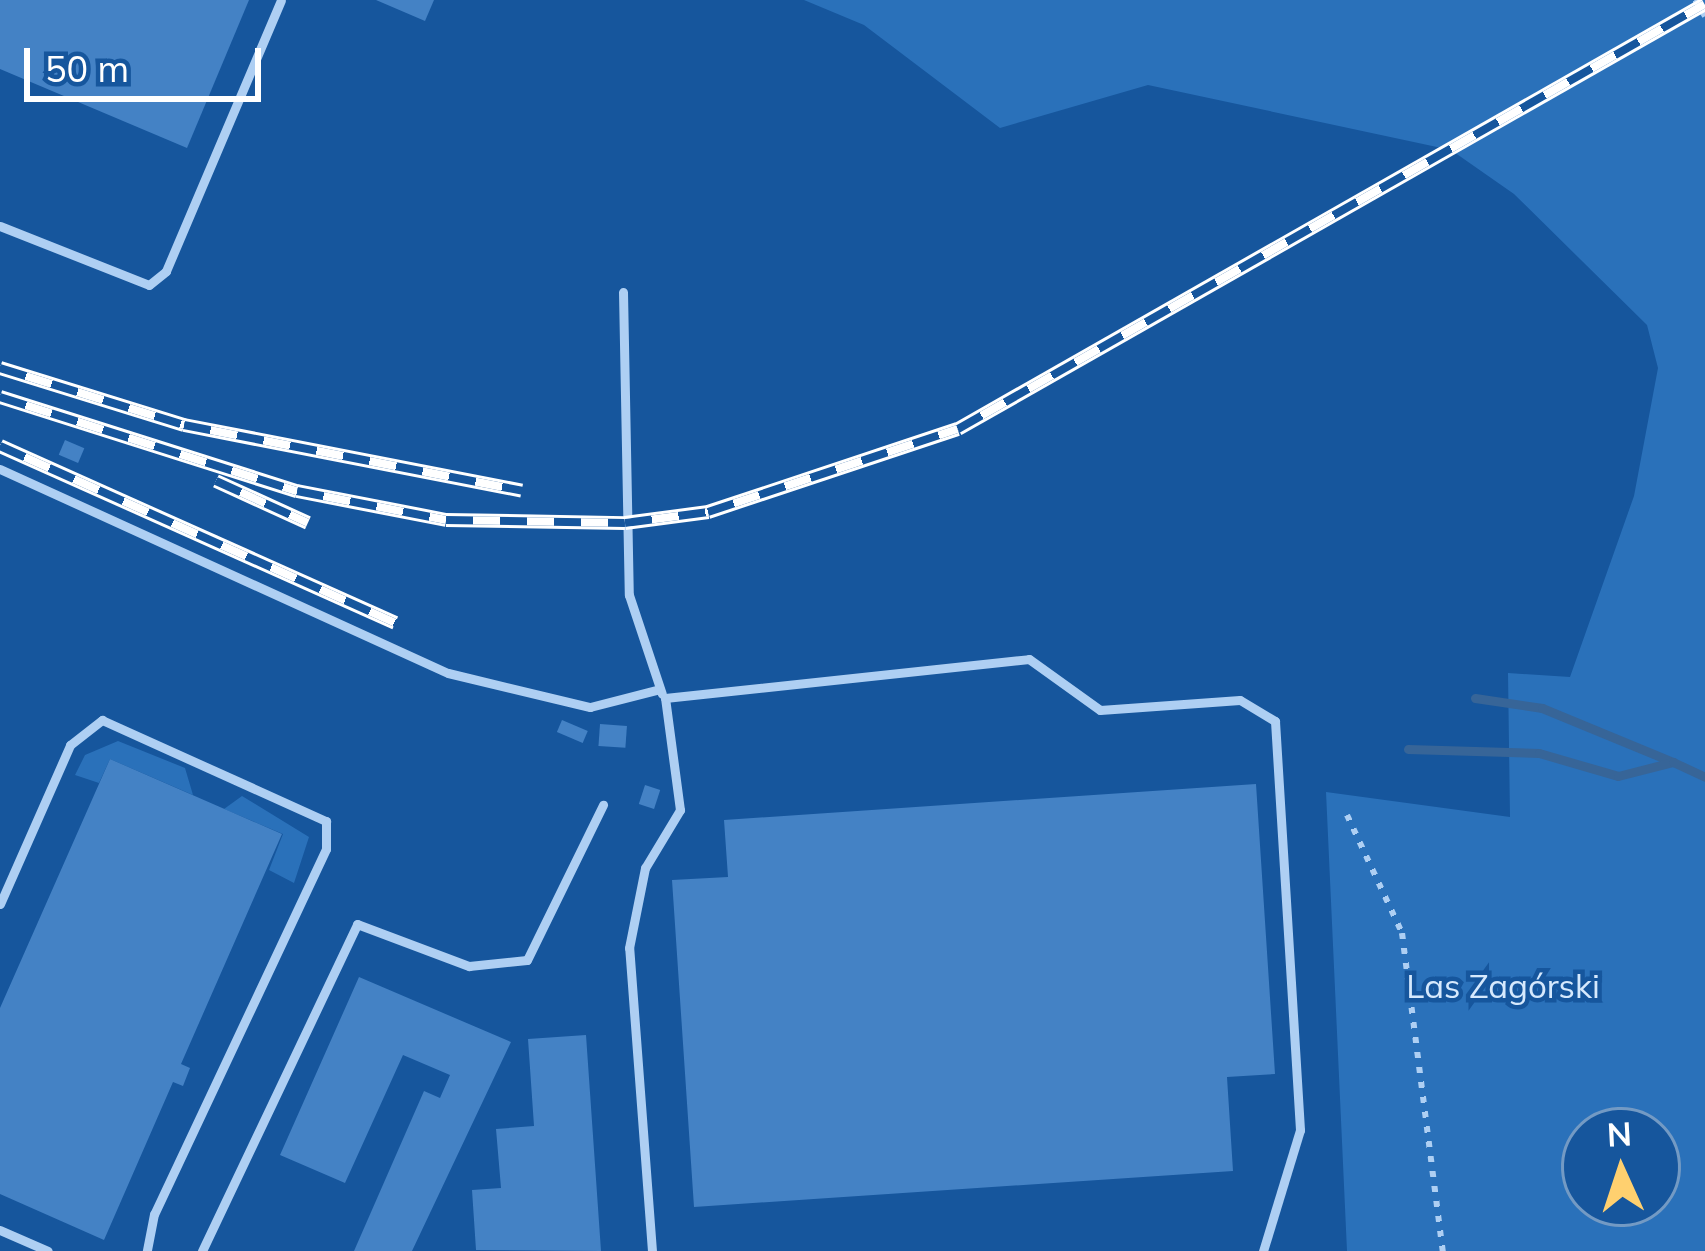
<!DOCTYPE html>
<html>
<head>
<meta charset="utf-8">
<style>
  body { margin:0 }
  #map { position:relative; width:1705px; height:1251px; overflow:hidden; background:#16569d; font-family:Mulish,sans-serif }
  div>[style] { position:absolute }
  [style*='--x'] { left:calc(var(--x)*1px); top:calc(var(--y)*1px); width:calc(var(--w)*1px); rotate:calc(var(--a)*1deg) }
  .green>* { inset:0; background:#2a71ba }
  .stream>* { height:9px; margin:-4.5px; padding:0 4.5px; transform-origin:4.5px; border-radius:4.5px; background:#376598 }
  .building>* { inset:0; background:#4482c5; transform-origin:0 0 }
  .path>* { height:6px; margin-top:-3px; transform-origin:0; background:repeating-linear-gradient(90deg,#aecff3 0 6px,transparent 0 15px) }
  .service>* { height:9px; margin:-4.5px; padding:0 4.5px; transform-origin:4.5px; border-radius:4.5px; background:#aecff3 }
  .rail>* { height:14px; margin-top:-7px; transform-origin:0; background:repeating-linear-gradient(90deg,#16569d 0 27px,#fff 0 54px); box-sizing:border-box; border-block:3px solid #fff }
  span { translate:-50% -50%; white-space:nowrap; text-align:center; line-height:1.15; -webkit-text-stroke:9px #16569d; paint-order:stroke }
  .park-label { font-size:33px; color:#d6e9fd }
  .north { position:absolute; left:1561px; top:1107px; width:120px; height:120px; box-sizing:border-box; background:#16569d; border:3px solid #739ac4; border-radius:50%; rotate:357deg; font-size:33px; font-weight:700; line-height:48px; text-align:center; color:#fff }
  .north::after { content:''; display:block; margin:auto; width:42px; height:54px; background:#ffd06f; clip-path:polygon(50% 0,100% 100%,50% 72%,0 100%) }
  .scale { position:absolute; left:24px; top:48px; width:237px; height:54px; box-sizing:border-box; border:6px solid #fff; border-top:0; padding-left:15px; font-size:36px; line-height:42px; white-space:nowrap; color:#fff; -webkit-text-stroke:9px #16569d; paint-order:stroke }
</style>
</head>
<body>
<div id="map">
  <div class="green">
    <i style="clip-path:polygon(evenodd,804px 0,1705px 0,1705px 1251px,1347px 1251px,1326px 792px,1510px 817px,1508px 673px,1570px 677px,1634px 496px,1658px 368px,1647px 325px,1514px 194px,1451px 150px,1148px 85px,1000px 128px,864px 25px,804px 0,1585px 1131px,1657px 1131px,1657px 1203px,1585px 1203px,1585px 1131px)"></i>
    <i style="clip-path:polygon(118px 741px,185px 768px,193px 795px,110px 759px,99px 783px,75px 775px,85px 755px)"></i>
    <i style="clip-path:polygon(242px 796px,309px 837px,294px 883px,269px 870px,283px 834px,224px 809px)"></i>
  </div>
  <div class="stream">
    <i style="--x:1475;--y:698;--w:68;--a:8.5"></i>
    <i style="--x:1542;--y:708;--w:142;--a:22.4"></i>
    <i style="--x:1408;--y:749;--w:131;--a:1.7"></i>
    <i style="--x:1539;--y:753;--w:82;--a:16.2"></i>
    <i style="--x:1618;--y:776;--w:57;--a:-14.3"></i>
    <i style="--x:1673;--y:762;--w:35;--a:25"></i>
  </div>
  <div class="building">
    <i style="clip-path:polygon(0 0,249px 0,187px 148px,0 69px)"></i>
    <i style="clip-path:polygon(376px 0,434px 0,425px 21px)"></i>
    <i style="left:65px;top:440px;width:21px;height:16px;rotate:23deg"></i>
    <i style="left:562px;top:720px;width:28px;height:13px;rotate:23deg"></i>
    <i style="left:600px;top:724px;width:27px;height:22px;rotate:4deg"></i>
    <i style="clip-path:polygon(110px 759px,282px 834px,181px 1064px,190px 1068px,183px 1086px,173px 1082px,104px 1240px,0 1194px,0 1008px)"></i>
    <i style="clip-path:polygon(1256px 784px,1275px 1074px,1227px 1077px,1233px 1171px,694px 1207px,672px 880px,728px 877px,724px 820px)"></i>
    <i style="left:645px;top:785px;width:16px;height:20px;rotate:18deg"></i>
    <i style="clip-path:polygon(359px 977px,511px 1042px,412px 1251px,354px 1251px,424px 1091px,440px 1098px,450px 1075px,403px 1055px,345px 1183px,280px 1155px)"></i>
    <i style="clip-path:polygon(586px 1035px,601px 1251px,476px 1250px,472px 1190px,501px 1188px,496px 1129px,534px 1126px,528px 1039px)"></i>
  </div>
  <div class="path">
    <i style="--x:1695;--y:0;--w:19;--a:58"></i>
    <i style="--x:1347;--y:815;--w:130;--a:65"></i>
    <i style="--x:1402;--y:933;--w:321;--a:82.7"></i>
  </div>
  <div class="service">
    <i style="--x:0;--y:226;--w:160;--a:21.6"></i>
    <i style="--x:149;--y:285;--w:22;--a:-39"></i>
    <i style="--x:166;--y:271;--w:294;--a:-67"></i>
    <i style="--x:623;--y:292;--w:303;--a:88.9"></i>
    <i style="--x:629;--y:595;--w:104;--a:71.6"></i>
    <i style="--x:0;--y:469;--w:492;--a:24.5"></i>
    <i style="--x:448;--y:673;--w:146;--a:13.5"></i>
    <i style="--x:590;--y:707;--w:72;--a:-14.4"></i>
    <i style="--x:0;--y:904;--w:174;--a:-66.2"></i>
    <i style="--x:70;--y:745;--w:41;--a:-38"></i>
    <i style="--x:102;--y:720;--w:246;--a:24.3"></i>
    <i style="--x:326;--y:821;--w:28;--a:90"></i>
    <i style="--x:326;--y:849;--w:403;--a:115.2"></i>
    <i style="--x:154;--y:1214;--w:38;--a:101"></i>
    <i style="--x:0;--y:1230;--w:52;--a:23.6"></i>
    <i style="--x:202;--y:1251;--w:362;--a:-64.6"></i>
    <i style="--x:357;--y:924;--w:120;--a:20.6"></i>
    <i style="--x:469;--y:966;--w:58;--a:-5.9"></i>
    <i style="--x:527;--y:960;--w:173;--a:-63.9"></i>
    <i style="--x:652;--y:1251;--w:304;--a:-94.3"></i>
    <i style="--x:629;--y:948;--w:82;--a:-78.7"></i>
    <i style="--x:645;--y:868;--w:68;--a:-58.9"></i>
    <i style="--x:680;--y:810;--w:113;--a:-97.6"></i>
    <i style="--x:665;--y:698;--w:366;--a:-6.1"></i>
    <i style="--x:1029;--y:659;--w:87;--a:35.7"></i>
    <i style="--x:1100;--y:710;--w:140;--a:-4.1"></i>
    <i style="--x:1240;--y:700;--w:41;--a:31"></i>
    <i style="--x:1275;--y:721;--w:410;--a:86.5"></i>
    <i style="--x:1300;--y:1130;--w:127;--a:107"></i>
  </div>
  <div class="rail">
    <i style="--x:0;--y:368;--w:193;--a:17.2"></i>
    <i style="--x:184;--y:425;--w:344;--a:11"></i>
    <i style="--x:0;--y:397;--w:312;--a:17.6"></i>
    <i style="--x:297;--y:491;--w:152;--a:11"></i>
    <i style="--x:446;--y:520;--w:179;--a:1"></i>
    <i style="--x:625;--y:523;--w:84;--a:-7.5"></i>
    <i style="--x:708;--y:512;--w:263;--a:-18.4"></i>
    <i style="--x:958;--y:429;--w:859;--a:-29.64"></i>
    <i style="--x:0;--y:446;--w:433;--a:24.1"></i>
    <i style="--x:216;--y:481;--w:101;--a:24.5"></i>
  </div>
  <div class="park-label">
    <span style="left:1503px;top:986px">Las Zagórski</span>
  </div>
  <div class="north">N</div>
  <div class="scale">50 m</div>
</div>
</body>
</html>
